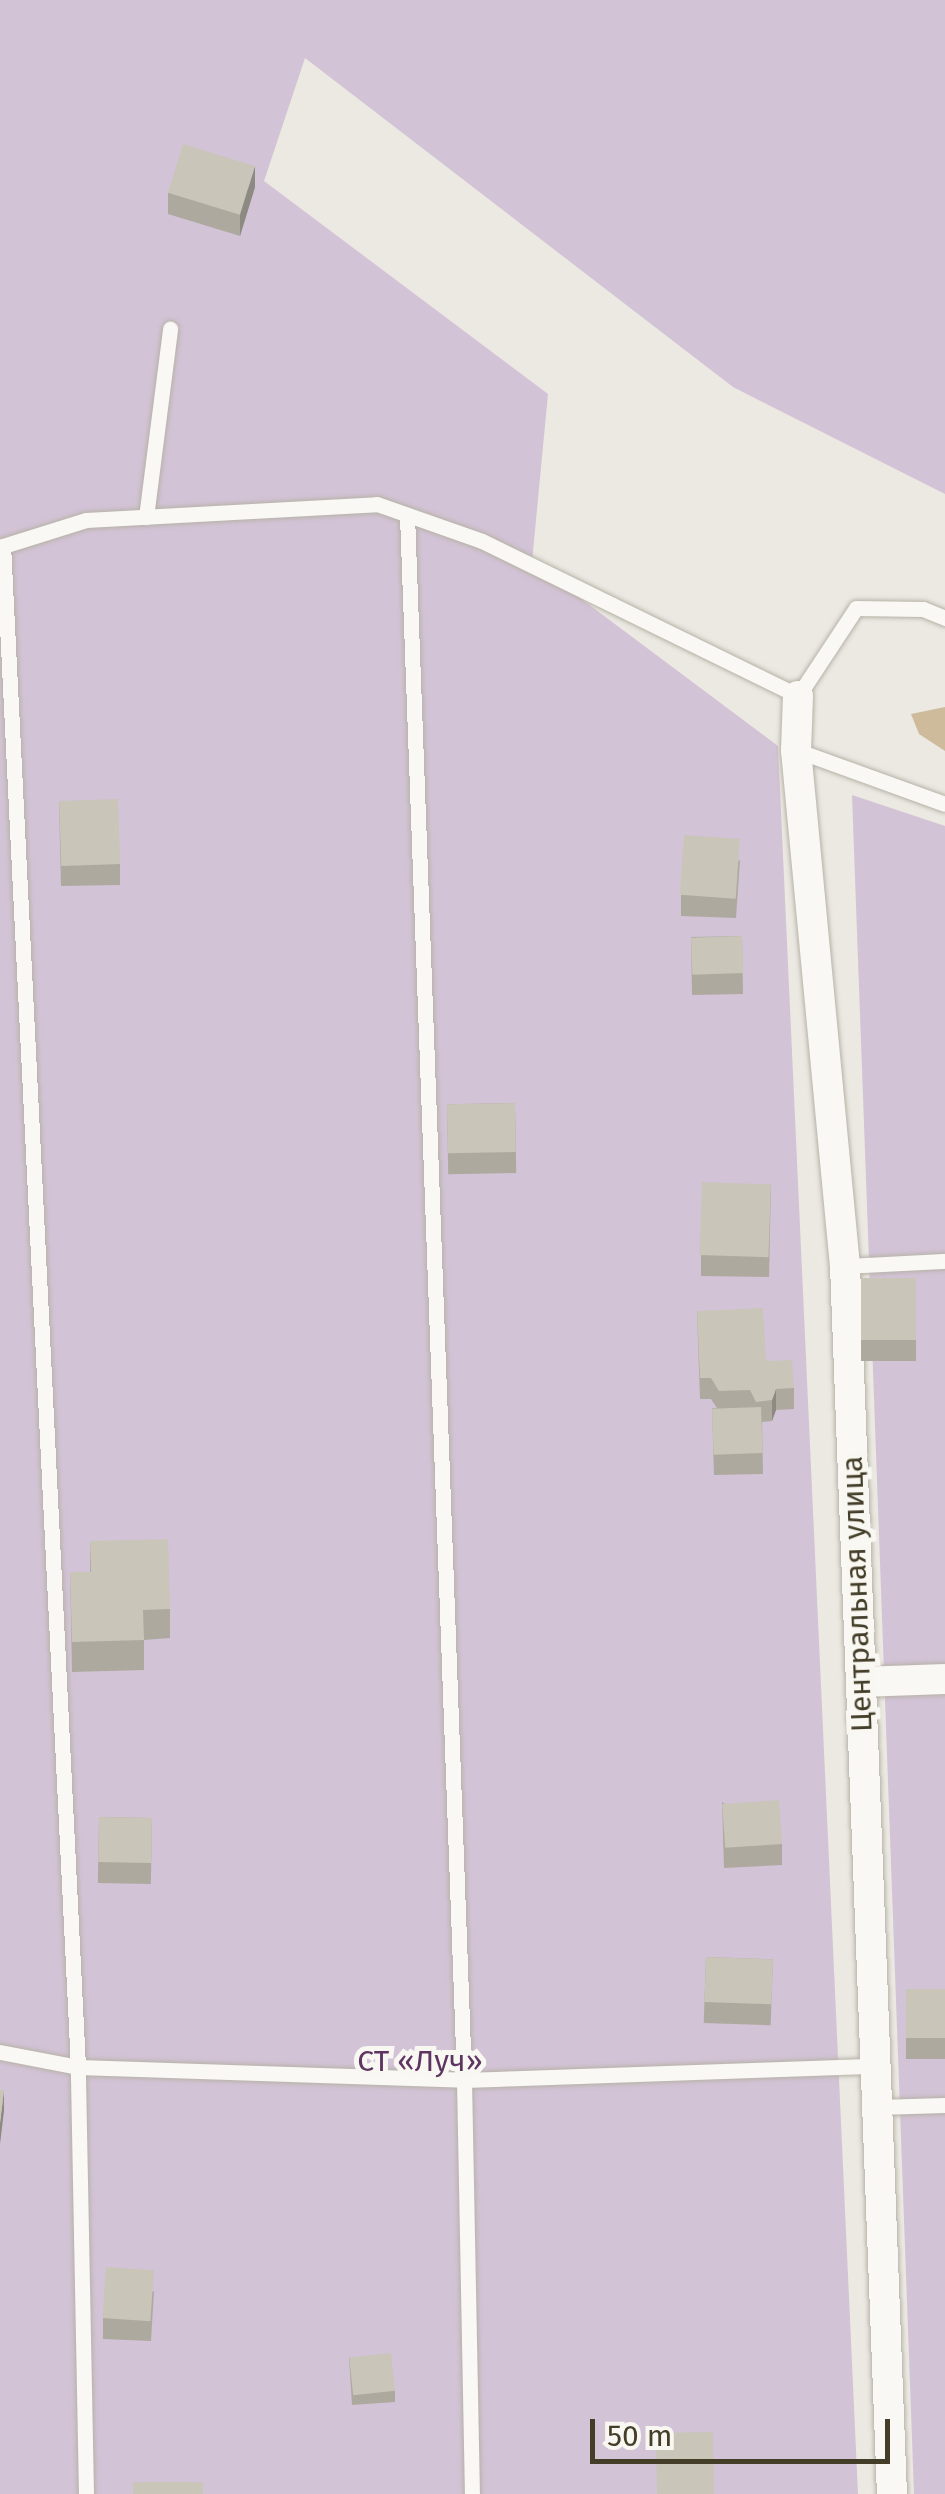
<!DOCTYPE html>
<html>
<head>
<meta charset="utf-8">
<style>
  body { margin:0 }
  #map { position:relative; width:945px; height:2494px; overflow:hidden; background:#ebe9e2; font-family:"Fira Sans",sans-serif }
  div>[style] { position:absolute }
  [style*='--x'] { left:calc(var(--x)*1px); top:calc(var(--y)*1px); width:calc(var(--w)*1px); rotate:calc(var(--a)*1deg) }
  .green>* { inset:0; background:#d3c3d6 }
  .water>* { inset:0; background:#cdbb9b }
  .roads { filter:drop-shadow(0 0 2px #b6b2a7) drop-shadow(0 0 2px #b6b2a7) }
  .service>* { height:15px; margin:-7.5px; padding:0 7.5px; transform-origin:7.5px; border-radius:7.5px; background:#f9f8f5 }
  .minor>* { height:30px; margin:-15px; padding:0 15px; transform-origin:15px; border-radius:15px; background:#f9f8f5 }
  .wall>* { inset:0; background:#ada99f; transform-origin:0 0 }
  .shaded-wall>* { inset:0; background:#8d8a82 }
  .building>* { inset:0; background:#c9c5b9; transform-origin:0 0 }
  span { translate:-50% -50%; white-space:nowrap; text-align:center; line-height:1.15; -webkit-text-stroke:10px #f8f7f2; paint-order:stroke }
  .street-label { font-size:30px; color:#443e29 }
  .park-label { font-size:30px; color:#5e3561 }
  .scale { position:absolute; left:590px; top:2419px; width:300px; height:45px; box-sizing:border-box; border:5px solid #443e29; border-top:0; padding-left:12px; font-size:30px; line-height:35px; white-space:nowrap; color:#443e29; -webkit-text-stroke:8px #f8f7f2; paint-order:stroke }
</style>
</head>
<body>
<div id="map">
  <div class="green">
    <i style="clip-path:polygon(0 0,945px 0,945px 494px,733px 387px,305px 58px,264px 181px,548px 394px,532px 562px,778px 746px,858px 2494px,0 2494px)"></i>
    <i style="clip-path:polygon(852px 795px,945px 826px,945px 2494px,914px 2494px)"></i>
  </div>
  <div class="water">
    <i style="clip-path:polygon(945px 707px,945px 751px,919px 734px,911px 714px)"></i>
  </div>
  <div class="roads">
    <div class="service">
      <i style="--x:407;--y:515;--w:1566;--a:87.91"></i>
      <i style="--x:464;--y:2080;--w:414;--a:88.9"></i>
      <i style="--x:146;--y:517;--w:190;--a:-82.7"></i>
      <i style="--x:796;--y:750;--w:158;--a:19.9"></i>
      <i style="--x:845;--y:1266;--w:100;--a:-2.9"></i>
      <i style="--x:0;--y:2052;--w:79;--a:10.9"></i>
      <i style="--x:78;--y:2067;--w:386;--a:1.9"></i>
      <i style="--x:464;--y:2080;--w:411;--a:-2"></i>
      <i style="--x:877;--y:2107;--w:68;--a:-1.7"></i>
      <i style="--x:86;--y:2494;--w:427;--a:-91.1"></i>
      <i style="--x:78;--y:2067;--w:1523;--a:-92.82"></i>
      <i style="--x:3;--y:546;--w:87;--a:-17.4"></i>
      <i style="--x:86;--y:520;--w:291;--a:-3.1"></i>
      <i style="--x:377;--y:504;--w:111;--a:19.4"></i>
      <i style="--x:482;--y:541;--w:352;--a:26.1"></i>
      <i style="--x:798;--y:696;--w:105;--a:-56.6"></i>
      <i style="--x:856;--y:608;--w:67;--a:0.9"></i>
      <i style="--x:923;--y:609;--w:24;--a:22"></i>
    </div>
    <div class="minor">
      <i style="--x:798;--y:696;--w:54;--a:92.1"></i>
      <i style="--x:796;--y:750;--w:518;--a:84.58"></i>
      <i style="--x:845;--y:1266;--w:1229;--a:87.81"></i>
      <i style="--x:861;--y:1682;--w:84;--a:-2"></i>
    </div>
  </div>
  <div class="wall">
    <i style="clip-path:polygon(255px 187px,240px 236px,168px 214px,168px 193px)"></i>
    <i style="clip-path:polygon(59px 801px,120px 864px,120px 885px,61px 886px)"></i>
    <i style="clip-path:polygon(740px 860px,736px 918px,681px 916px,681px 895px)"></i>
    <i style="left:742px;top:936px;width:58px;height:51px;rotate:89deg"></i>
    <i style="left:515px;top:1103px;width:70px;height:68px;rotate:89deg"></i>
    <i style="clip-path:polygon(771px 1184px,769px 1277px,701px 1276px,701px 1255px)"></i>
    <i style="left:861px;top:1278px;width:55px;height:83px"></i>
    <i style="clip-path:polygon(697px 1311px,766px 1361px,794px 1388px,794px 1409px,776px 1410px,772px 1421px,762px 1422px,763px 1474px,714px 1475px,712px 1408px,717px 1408px,711px 1399px,700px 1399px)"></i>
    <i style="clip-path:polygon(90px 1541px,170px 1609px,170px 1638px,144px 1640px,144px 1670px,72px 1672px,70px 1572px,90px 1572px)"></i>
    <i style="clip-path:polygon(722px 1802px,782px 1844px,782px 1865px,724px 1868px)"></i>
    <i style="left:99px;top:1817px;width:53px;height:66px;rotate:1deg"></i>
    <i style="left:706px;top:1957px;width:67px;height:66px;rotate:2deg"></i>
    <i style="left:906px;top:1989px;width:39px;height:70px"></i>
    <i style="clip-path:polygon(154px 2291px,151px 2341px,103px 2339px,103px 2318px)"></i>
    <i style="clip-path:polygon(349px 2357px,395px 2391px,395px 2402px,352px 2405px)"></i>
  </div>
  <div class="shaded-wall">
    <i style="clip-path:polygon(255px 166px,255px 187px,240px 236px,240px 215px)"></i>
    <i style="clip-path:polygon(776px 1389px,776px 1410px,772px 1421px,772px 1400px)"></i>
    <i style="clip-path:polygon(4px 2090px,4px 2111px,0 2144px,0 2123px)"></i>
  </div>
  <div class="building">
    <i style="left:183px;top:144px;width:75px;height:51px;rotate:17deg"></i>
    <i style="left:118px;top:799px;width:65px;height:59px;rotate:88deg"></i>
    <i style="left:684px;top:835px;width:56px;height:60px;rotate:4deg"></i>
    <i style="left:742px;top:936px;width:37px;height:51px;rotate:88deg"></i>
    <i style="left:515px;top:1103px;width:49px;height:68px;rotate:89deg"></i>
    <i style="left:702px;top:1182px;width:69px;height:73px;rotate:2deg"></i>
    <i style="left:861px;top:1278px;width:55px;height:62px"></i>
    <i style="clip-path:polygon(763px 1308px,766px 1361px,792px 1360px,794px 1388px,776px 1389px,772px 1400px,756px 1402px,750px 1390px,719px 1391px,711px 1378px,700px 1378px,697px 1311px)"></i>
    <i style="left:761px;top:1407px;width:46px;height:49px;rotate:88deg"></i>
    <i style="clip-path:polygon(168px 1539px,170px 1609px,143px 1610px,144px 1640px,72px 1642px,70px 1572px,91px 1572px,90px 1541px)"></i>
    <i style="left:779px;top:1800px;width:44px;height:57px;rotate:86deg"></i>
    <i style="left:99px;top:1817px;width:53px;height:45px;rotate:1deg"></i>
    <i style="left:706px;top:1957px;width:67px;height:45px;rotate:2deg"></i>
    <i style="left:906px;top:1989px;width:39px;height:49px"></i>
    <i style="clip-path:polygon(0 2090px,4px 2090px,0 2123px)"></i>
    <i style="left:106px;top:2267px;width:48px;height:51px;rotate:4deg"></i>
    <i style="left:391px;top:2353px;width:38px;height:42px;rotate:84deg"></i>
    <i style="left:713px;top:2432px;width:62px;height:57px;rotate:89deg"></i>
    <i style="left:133px;top:2482px;width:70px;height:12px"></i>
  </div>
  <div class="street-label">
    <span style="left:857px;top:1594px;rotate:-92deg">Центральная улица</span>
  </div>
  <div class="park-label">
    <span style="left:420px;top:2061px">СТ «Луч»</span>
  </div>
  <div class="scale">50 m</div>
</div>
</body>
</html>
